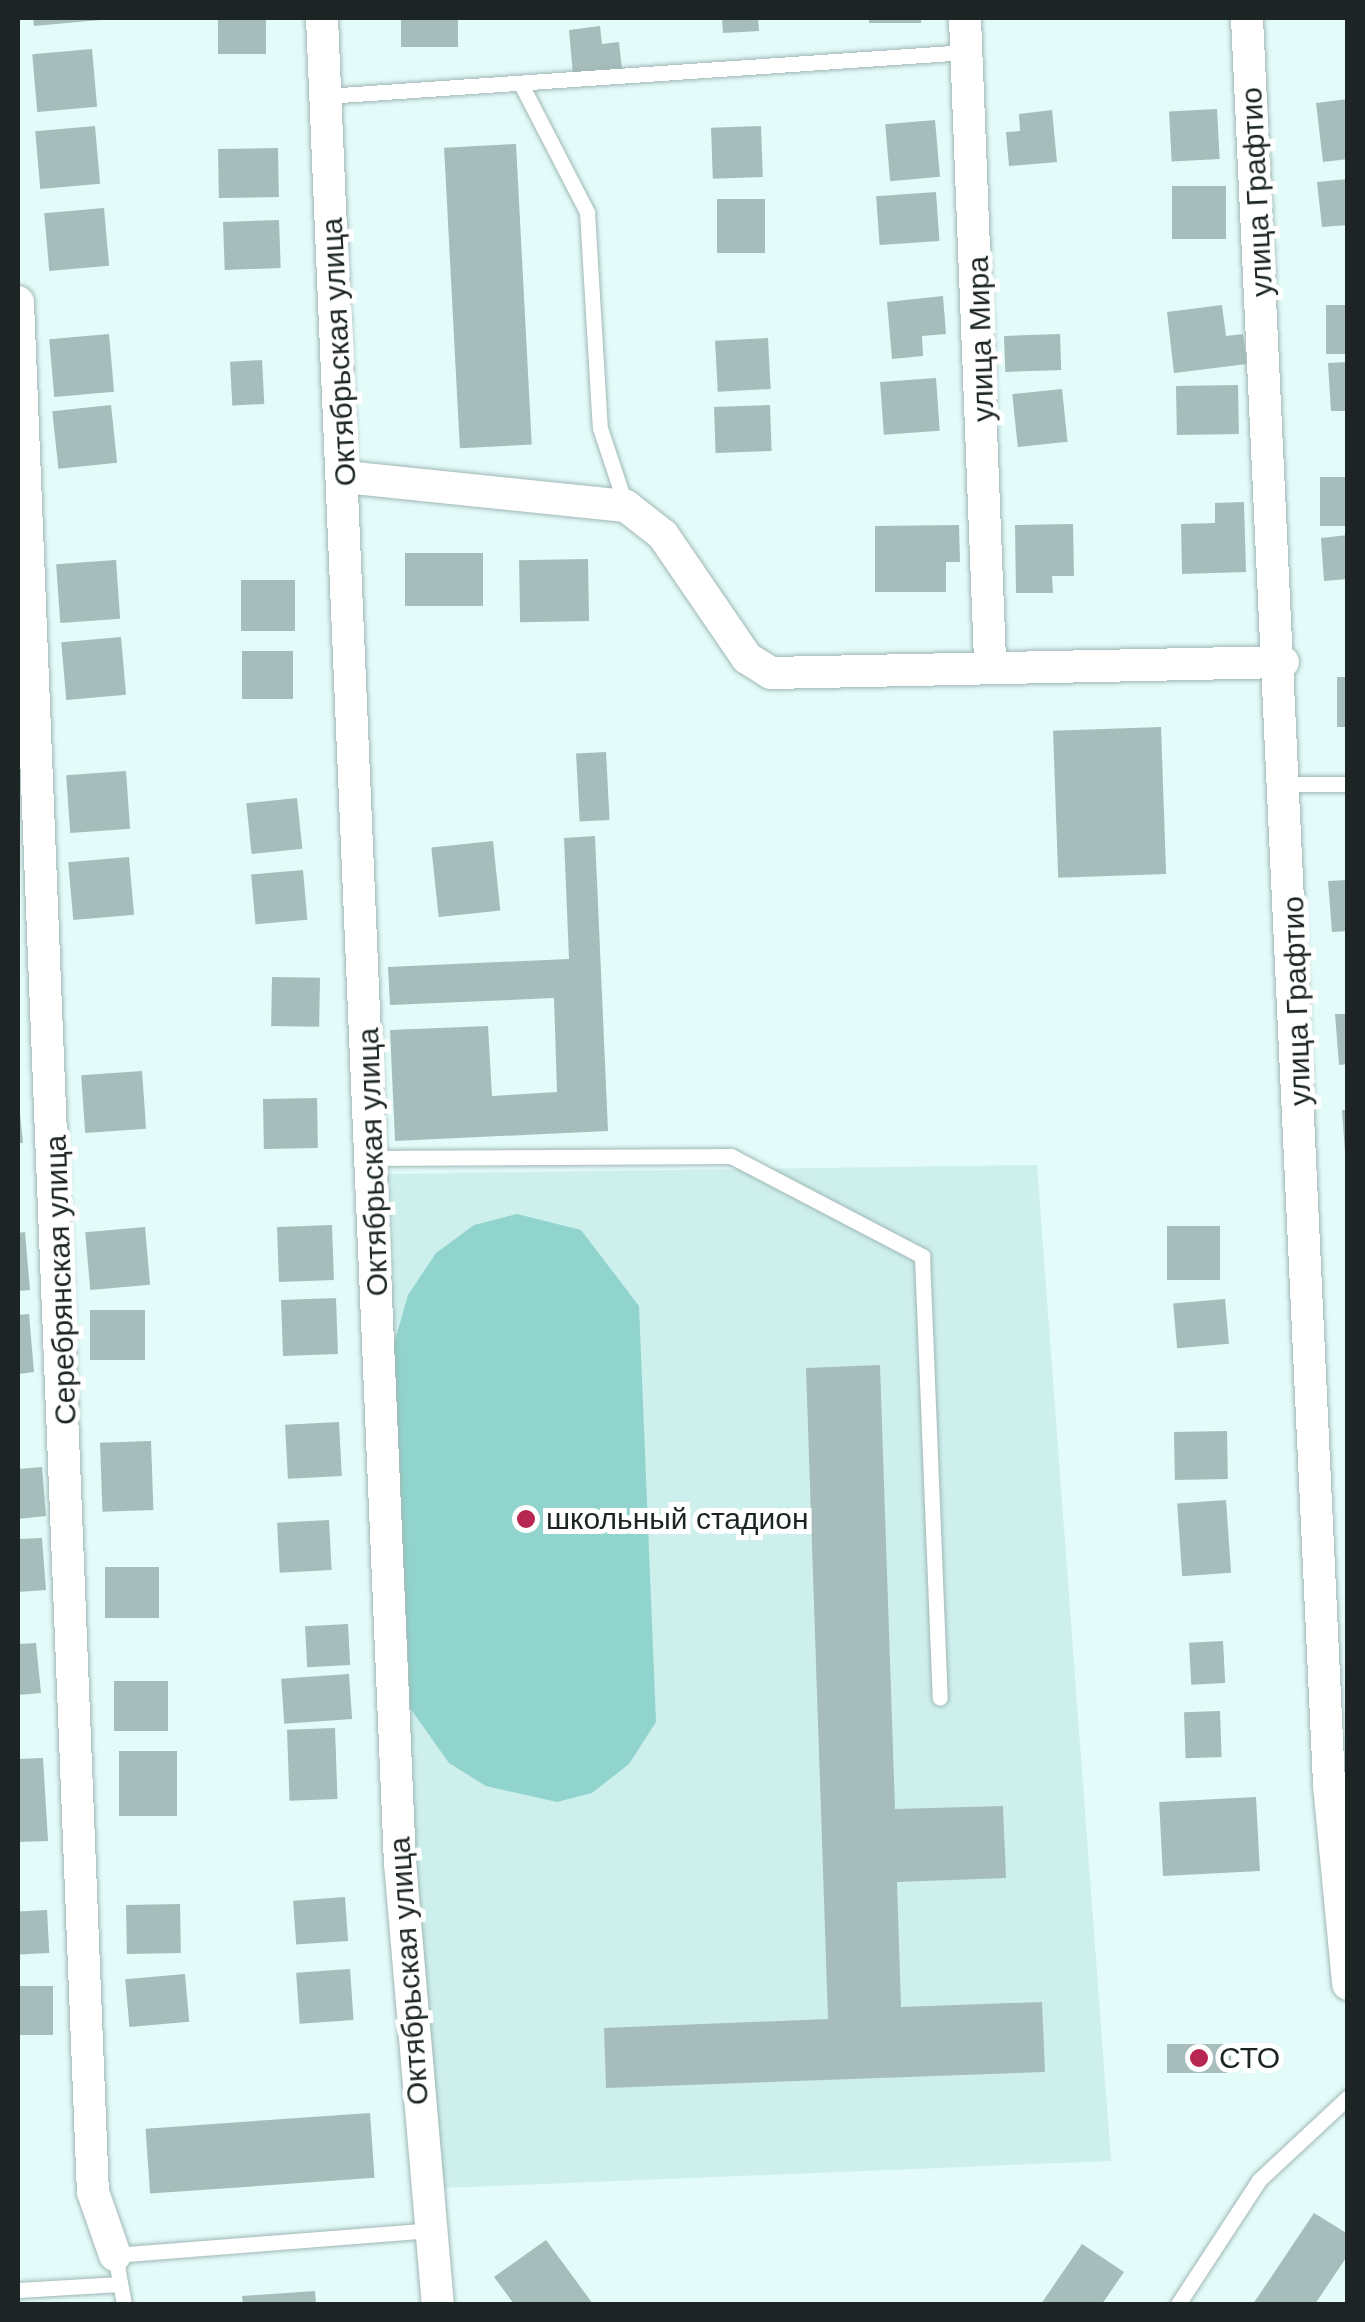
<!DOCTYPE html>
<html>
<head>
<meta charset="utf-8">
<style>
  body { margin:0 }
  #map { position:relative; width:1365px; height:2322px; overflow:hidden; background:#e3fbf9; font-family:Arial,sans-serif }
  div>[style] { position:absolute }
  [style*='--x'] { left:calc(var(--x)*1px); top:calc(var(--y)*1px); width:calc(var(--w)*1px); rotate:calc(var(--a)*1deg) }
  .built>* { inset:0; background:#cef0ed }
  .green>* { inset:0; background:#91d3cd }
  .building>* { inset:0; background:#a6bdbb; transform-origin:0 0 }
  .roads { filter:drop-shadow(0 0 2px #a0b7b5) drop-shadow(0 0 2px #a0b7b5) }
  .lane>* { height:15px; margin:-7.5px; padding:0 7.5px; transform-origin:7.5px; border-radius:7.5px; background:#fff }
  .street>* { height:32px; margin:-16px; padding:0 16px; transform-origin:16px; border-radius:16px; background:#fff }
  .dots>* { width:28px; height:28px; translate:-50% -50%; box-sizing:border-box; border:5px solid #fff; border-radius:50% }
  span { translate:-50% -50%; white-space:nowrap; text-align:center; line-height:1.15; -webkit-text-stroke:10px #fff; paint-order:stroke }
  .street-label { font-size:30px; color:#1c2524 }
  .poi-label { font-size:30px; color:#1c2524 }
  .left { translate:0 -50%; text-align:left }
  .frame { position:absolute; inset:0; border:20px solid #1c2524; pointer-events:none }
</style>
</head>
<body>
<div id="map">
  <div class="built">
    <i style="clip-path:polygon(1037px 1165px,1111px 2161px,444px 2188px,421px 1966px,387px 1174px)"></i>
  </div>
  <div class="green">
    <i style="clip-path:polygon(517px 1214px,581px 1230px,639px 1306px,656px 1722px,629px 1764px,592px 1793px,557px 1802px,486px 1786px,449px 1763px,410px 1708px,394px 1344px,408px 1295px,436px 1253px,474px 1225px)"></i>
  </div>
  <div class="building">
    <i style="clip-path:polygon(33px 18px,100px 18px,100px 20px,34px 26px)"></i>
    <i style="left:218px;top:18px;width:48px;height:36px"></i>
    <i style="left:401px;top:18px;width:57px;height:29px"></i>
    <i style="clip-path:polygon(722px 18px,758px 18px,759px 31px,723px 33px)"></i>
    <i style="left:869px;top:18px;width:52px;height:5px"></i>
    <i style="clip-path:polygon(600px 26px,602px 44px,619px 42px,622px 69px,573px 75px,569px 30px)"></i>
    <i style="left:92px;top:49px;width:58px;height:60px;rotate:85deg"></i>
    <i style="clip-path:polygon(1348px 99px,1348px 159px,1323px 162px,1316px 103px)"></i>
    <i style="left:1217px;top:109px;width:50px;height:48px;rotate:87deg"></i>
    <i style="clip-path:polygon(1052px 110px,1057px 162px,1009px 166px,1006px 132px,1020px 131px,1019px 114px)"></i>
    <i style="left:935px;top:120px;width:57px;height:50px;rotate:85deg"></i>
    <i style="left:95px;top:126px;width:58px;height:60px;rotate:85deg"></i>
    <i style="left:761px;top:126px;width:51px;height:50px;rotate:88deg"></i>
    <i style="left:516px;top:144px;width:301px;height:72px;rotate:87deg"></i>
    <i style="left:278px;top:148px;width:49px;height:60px;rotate:89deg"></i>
    <i style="clip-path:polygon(1348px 179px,1348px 225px,1322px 227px,1317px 182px)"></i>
    <i style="left:1172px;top:186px;width:54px;height:53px"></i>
    <i style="left:936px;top:192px;width:49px;height:60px;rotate:86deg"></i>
    <i style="left:717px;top:199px;width:48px;height:54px"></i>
    <i style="left:104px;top:208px;width:58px;height:60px;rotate:85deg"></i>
    <i style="left:279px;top:220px;width:48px;height:56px;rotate:88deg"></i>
    <i style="clip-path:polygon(943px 296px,946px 334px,922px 336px,923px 356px,892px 359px,887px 302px)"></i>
    <i style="clip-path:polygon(1222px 305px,1226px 336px,1243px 334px,1247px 364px,1174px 373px,1167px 312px)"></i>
    <i style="left:1348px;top:305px;width:49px;height:22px;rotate:90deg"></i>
    <i style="left:109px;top:334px;width:58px;height:60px;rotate:85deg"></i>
    <i style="left:1060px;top:334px;width:36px;height:56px;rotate:88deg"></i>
    <i style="left:768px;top:338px;width:51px;height:53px;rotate:87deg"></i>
    <i style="left:262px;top:360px;width:44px;height:32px;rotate:87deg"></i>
    <i style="clip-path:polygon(1348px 362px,1348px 411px,1331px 411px,1328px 363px)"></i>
    <i style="left:936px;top:378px;width:53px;height:56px;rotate:86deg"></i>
    <i style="left:1238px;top:385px;width:49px;height:62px;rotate:89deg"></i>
    <i style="left:1062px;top:389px;width:53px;height:50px;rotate:84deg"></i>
    <i style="left:111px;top:405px;width:58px;height:59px;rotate:84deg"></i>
    <i style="left:770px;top:405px;width:46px;height:56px;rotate:88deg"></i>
    <i style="left:1348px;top:477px;width:49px;height:28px;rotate:90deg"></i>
    <i style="clip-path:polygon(1244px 502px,1246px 572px,1182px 574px,1181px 524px,1215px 523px,1215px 503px)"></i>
    <i style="clip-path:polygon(1073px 524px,1074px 576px,1052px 576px,1053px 593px,1016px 593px,1015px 525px)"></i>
    <i style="clip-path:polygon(959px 525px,960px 562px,946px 562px,946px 592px,875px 592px,875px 526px)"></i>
    <i style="clip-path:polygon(1348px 535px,1348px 579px,1324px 581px,1321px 538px)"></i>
    <i style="left:405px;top:553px;width:78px;height:53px"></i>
    <i style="left:588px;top:559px;width:62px;height:69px;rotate:89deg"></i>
    <i style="left:116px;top:560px;width:59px;height:60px;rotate:86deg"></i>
    <i style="left:241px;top:580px;width:54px;height:51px"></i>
    <i style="left:121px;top:637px;width:58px;height:60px;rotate:85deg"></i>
    <i style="left:242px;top:651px;width:51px;height:48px"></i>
    <i style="left:1337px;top:677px;width:11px;height:50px"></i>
    <i style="left:1161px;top:727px;width:147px;height:108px;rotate:88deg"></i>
    <i style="left:606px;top:752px;width:68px;height:30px;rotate:87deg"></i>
    <i style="left:126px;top:771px;width:58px;height:60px;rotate:86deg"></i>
    <i style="left:297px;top:798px;width:51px;height:51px;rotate:84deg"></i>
    <i style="clip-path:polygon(595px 836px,608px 1131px,395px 1141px,390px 1030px,488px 1026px,492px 1096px,557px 1092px,554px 998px,390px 1005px,388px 967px,569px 959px,564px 838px)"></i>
    <i style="left:493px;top:841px;width:70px;height:62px;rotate:84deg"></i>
    <i style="left:129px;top:857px;width:58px;height:61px;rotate:85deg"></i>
    <i style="left:303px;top:870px;width:50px;height:52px;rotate:85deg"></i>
    <i style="clip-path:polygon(1348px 880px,1348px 931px,1332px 932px,1328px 881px)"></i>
    <i style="left:272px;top:977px;width:48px;height:49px;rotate:1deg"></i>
    <i style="clip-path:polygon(1335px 1014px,1348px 1014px,1348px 1064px,1339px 1065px)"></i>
    <i style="left:142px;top:1071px;width:58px;height:61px;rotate:86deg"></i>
    <i style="left:317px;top:1098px;width:50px;height:54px;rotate:89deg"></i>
    <i style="clip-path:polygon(1342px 1110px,1348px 1110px,1348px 1153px,1345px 1153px)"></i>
    <i style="clip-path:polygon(20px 1114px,23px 1143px,18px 1143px,18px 1115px)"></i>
    <i style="left:332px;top:1225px;width:55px;height:55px;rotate:88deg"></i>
    <i style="left:1167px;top:1226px;width:53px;height:54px"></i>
    <i style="left:145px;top:1227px;width:58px;height:60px;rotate:85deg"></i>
    <i style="clip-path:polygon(25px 1232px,30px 1290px,18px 1291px,18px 1233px)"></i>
    <i style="left:336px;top:1298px;width:56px;height:55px;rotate:88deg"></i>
    <i style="left:1225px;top:1299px;width:45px;height:52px;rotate:85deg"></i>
    <i style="left:90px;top:1310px;width:55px;height:50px"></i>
    <i style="clip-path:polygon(29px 1314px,34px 1372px,18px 1374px,18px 1315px)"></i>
    <i style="clip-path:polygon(880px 1365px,895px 1809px,1003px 1806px,1006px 1878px,897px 1882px,901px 2007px,1042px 2002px,1045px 2072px,606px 2088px,604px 2028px,828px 2019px,806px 1368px)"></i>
    <i style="left:339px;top:1422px;width:54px;height:54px;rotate:87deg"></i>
    <i style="left:1227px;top:1431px;width:48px;height:53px;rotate:89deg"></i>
    <i style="left:151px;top:1441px;width:69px;height:51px;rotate:88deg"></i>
    <i style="clip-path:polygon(42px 1467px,46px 1516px,18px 1519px,18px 1469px)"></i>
    <i style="left:1226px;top:1500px;width:73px;height:49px;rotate:86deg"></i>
    <i style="left:329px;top:1520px;width:50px;height:52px;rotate:87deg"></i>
    <i style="clip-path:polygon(42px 1538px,46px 1590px,18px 1592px,18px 1539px)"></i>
    <i style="left:105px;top:1567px;width:54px;height:51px"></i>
    <i style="left:348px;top:1624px;width:41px;height:43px;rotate:87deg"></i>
    <i style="left:1223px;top:1641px;width:42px;height:34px;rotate:87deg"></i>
    <i style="clip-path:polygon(36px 1643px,41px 1693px,18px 1695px,18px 1644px)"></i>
    <i style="left:349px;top:1674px;width:45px;height:68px;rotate:86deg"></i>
    <i style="left:114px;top:1681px;width:54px;height:50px"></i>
    <i style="left:1220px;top:1711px;width:46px;height:36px;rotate:88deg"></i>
    <i style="left:335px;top:1728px;width:71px;height:48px;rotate:88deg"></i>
    <i style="left:119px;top:1751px;width:58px;height:65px"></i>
    <i style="clip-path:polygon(43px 1758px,48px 1841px,18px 1842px,18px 1759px)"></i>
    <i style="left:1256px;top:1797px;width:74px;height:97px;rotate:87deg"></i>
    <i style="left:345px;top:1897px;width:44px;height:52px;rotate:86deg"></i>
    <i style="left:180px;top:1904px;width:49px;height:54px;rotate:89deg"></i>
    <i style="left:47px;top:1910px;width:43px;height:29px;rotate:87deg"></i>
    <i style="left:350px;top:1969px;width:51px;height:54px;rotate:86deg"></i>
    <i style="left:185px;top:1974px;width:48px;height:60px;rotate:85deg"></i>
    <i style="left:18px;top:1986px;width:35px;height:49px"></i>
    <i style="left:1167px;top:2044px;width:64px;height:29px"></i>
    <i style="left:370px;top:2113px;width:65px;height:225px;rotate:86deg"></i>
    <i style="clip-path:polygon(1314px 2213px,1348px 2234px,1348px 2255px,1315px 2304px,1253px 2304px)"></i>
    <i style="clip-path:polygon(546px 2240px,593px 2304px,514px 2304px,494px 2277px)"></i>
    <i style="clip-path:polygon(1082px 2244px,1124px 2272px,1102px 2304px,1041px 2304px)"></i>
    <i style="clip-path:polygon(315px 2291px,316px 2304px,243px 2304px,242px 2296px)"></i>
  </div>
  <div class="roads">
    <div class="lane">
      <i style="--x:522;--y:86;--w:142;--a:62.7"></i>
      <i style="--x:587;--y:212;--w:216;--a:86.6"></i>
      <i style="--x:600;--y:428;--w:82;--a:71.6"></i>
      <i style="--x:326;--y:96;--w:643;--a:-3.93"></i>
      <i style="--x:1288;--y:784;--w:60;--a:0"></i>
      <i style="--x:373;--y:1158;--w:358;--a:-0.3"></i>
      <i style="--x:731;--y:1156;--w:216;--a:27.6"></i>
      <i style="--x:922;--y:1256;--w:442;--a:87.7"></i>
      <i style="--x:18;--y:2290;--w:102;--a:-3.4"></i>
      <i style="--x:124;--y:2304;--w:50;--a:-100.4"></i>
      <i style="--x:115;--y:2255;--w:316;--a:-4.5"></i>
      <i style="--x:1178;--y:2304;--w:148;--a:-56.8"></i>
      <i style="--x:1259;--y:2180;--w:122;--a:-43"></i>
    </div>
    <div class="street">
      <i style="--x:322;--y:18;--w:1847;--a:87.58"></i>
      <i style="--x:400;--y:1863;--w:443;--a:85.1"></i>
      <i style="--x:965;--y:18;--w:643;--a:87.77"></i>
      <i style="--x:1247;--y:18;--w:1769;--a:87.34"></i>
      <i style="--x:1329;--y:1785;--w:200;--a:84.5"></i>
      <i style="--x:18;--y:302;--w:1891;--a:87.73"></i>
      <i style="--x:93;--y:2192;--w:67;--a:70.8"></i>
      <i style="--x:345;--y:477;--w:282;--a:5.9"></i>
      <i style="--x:626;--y:506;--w:47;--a:38.1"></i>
      <i style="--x:663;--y:535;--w:149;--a:55.7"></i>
      <i style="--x:747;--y:658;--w:28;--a:32"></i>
      <i style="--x:771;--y:673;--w:512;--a:-1.23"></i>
    </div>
  </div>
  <div class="dots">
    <i style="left:526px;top:1519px;background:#b72751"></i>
    <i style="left:1199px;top:2058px;background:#b72751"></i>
  </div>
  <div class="street-label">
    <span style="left:1257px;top:192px;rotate:-93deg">улица Графтио</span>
    <span style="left:981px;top:339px;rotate:-92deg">улица Мира</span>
    <span style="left:339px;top:352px;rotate:-93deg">Октябрьская улица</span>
    <span style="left:1297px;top:1001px;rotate:-92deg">улица Графтио</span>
    <span style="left:373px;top:1162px;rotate:-92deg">Октябрьская улица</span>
    <span style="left:61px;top:1280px;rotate:-92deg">Серебрянская улица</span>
    <span style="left:409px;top:1971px;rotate:-94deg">Октябрьская улица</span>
  </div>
  <div class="poi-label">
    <span class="left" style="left:546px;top:1519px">школьный стадион</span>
    <span class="left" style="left:1219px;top:2058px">СТО</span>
  </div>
  <div class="frame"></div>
</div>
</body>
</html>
